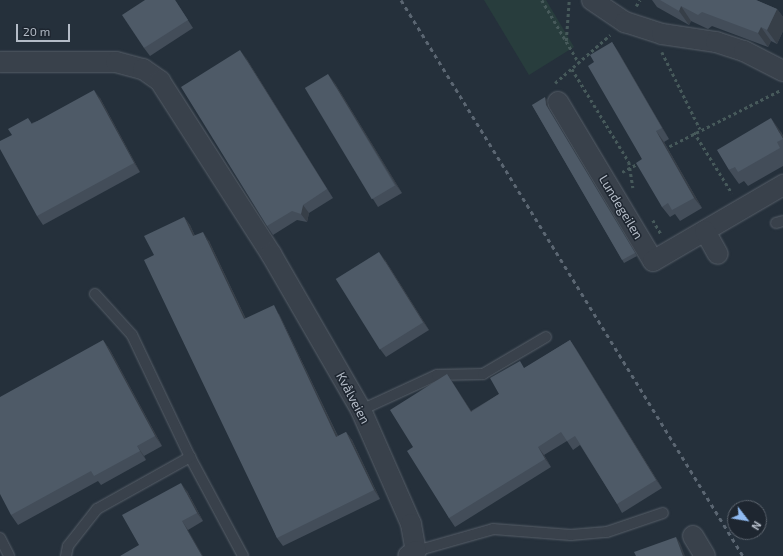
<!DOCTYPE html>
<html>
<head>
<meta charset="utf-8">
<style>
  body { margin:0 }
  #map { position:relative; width:783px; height:556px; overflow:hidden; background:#25303b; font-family:"Exo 2",sans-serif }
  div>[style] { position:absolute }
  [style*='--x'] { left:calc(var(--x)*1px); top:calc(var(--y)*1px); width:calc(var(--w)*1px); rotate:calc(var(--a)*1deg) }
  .green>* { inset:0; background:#283d3d }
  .path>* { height:2.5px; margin-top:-1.25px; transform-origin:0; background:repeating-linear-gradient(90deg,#475a5b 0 3px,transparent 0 6px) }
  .roads { filter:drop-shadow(0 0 1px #575f69) drop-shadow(0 0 1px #575f69) }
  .lane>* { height:10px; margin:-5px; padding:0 5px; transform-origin:5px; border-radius:5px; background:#39414b }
  .street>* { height:20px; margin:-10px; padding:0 10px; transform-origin:10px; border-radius:10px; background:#39414b }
  .rail>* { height:3px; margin-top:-1.5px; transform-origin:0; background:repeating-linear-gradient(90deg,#5b6672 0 4px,transparent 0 8px) }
  .wall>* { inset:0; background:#434d59 }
  .shaded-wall>* { inset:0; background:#373f48 }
  .building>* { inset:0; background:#4e5a67; transform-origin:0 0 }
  span { translate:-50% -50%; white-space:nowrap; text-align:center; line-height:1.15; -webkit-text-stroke:3px #1e2630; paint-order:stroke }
  .street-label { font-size:13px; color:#b4bcc7 }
  .north { position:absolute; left:727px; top:500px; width:40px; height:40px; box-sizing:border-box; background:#1e2630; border:1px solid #5a626c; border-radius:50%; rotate:121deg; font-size:11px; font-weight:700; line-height:16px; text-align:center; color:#b4bcc7 }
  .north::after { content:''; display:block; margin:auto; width:14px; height:18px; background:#8fbaf1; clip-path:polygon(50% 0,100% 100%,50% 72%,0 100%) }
  .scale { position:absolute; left:16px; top:24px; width:54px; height:18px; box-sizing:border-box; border:2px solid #b4bcc7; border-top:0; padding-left:5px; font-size:12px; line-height:14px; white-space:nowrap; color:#b4bcc7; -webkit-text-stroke:3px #1e2630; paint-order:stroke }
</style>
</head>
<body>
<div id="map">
  <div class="green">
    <i style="clip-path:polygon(484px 0,546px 0,574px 47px,529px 75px)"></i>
  </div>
  <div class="path">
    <i style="--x:542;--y:0;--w:73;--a:59.6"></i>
    <i style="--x:636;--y:6;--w:7;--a:-56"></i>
    <i style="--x:566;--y:41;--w:41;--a:-85.8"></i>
    <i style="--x:662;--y:52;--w:86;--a:63.7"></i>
    <i style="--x:572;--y:69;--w:109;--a:58.5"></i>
    <i style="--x:629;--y:162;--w:26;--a:81"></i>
    <i style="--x:555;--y:83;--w:73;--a:-41.1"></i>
    <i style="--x:694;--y:132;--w:72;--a:58.1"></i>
    <i style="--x:664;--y:149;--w:131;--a:-26.8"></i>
    <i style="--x:622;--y:172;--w:19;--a:-28"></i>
    <i style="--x:653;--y:220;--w:16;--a:60"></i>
  </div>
  <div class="roads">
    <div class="lane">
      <i style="--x:776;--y:223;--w:7;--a:-16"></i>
      <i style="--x:95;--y:294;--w:55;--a:47.9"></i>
      <i style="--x:132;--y:335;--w:135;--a:64.6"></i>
      <i style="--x:190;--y:457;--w:112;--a:61.8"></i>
      <i style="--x:361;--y:410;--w:84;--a:-24.7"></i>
      <i style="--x:437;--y:375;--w:46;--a:-1.2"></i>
      <i style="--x:483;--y:374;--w:73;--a:-30.4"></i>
      <i style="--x:0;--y:538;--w:20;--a:63"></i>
      <i style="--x:416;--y:551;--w:80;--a:-15.9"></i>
      <i style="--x:493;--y:529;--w:78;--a:4.4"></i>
      <i style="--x:571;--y:535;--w:36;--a:-5"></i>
      <i style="--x:607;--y:532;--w:59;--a:-18.7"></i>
      <i style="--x:66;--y:556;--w:10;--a:-79"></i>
      <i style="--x:68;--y:546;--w:47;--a:-51.9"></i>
      <i style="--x:97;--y:509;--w:107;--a:-29.2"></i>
    </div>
    <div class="street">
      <i style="--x:592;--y:0;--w:40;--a:34"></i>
      <i style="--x:625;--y:22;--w:39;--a:18"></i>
      <i style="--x:662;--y:34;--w:55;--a:8.4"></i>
      <i style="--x:716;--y:42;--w:29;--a:18"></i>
      <i style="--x:744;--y:51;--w:44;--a:27.1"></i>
      <i style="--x:0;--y:62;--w:116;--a:0"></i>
      <i style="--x:116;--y:62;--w:28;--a:15"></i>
      <i style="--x:143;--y:69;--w:21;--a:35"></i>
      <i style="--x:160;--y:81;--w:206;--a:57.3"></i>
      <i style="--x:271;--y:254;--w:180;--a:60"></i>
      <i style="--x:361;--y:410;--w:124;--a:66.3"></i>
      <i style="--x:411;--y:524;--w:27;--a:80"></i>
      <i style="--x:416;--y:551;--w:9;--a:148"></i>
      <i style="--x:558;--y:102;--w:185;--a:59.1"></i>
      <i style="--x:653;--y:261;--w:151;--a:-30.3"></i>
      <i style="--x:705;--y:231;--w:26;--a:61"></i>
      <i style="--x:693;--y:536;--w:23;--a:59"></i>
    </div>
  </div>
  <div class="rail">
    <i style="--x:401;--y:0;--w:653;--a:58.4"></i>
  </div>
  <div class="wall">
    <i style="clip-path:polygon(175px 0,193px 28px,150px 56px,144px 48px)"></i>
    <i style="clip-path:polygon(652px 0,756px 0,777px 9px,783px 17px,783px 31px,777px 44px,771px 41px,768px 47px,712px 26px,708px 29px,691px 21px,689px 25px,657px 7px)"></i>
    <i style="clip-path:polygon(612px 42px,619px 53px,669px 139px,664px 142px,702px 208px,680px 221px,675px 214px,670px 217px,662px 207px,642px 159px,594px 62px)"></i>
    <i style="clip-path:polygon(246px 58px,333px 198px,309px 213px,307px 222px,297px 220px,273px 235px,267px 226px)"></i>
    <i style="clip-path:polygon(334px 82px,402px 193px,378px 207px,373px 199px)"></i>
    <i style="clip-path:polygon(100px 98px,140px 172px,43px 225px,37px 216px,32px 123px)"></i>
    <i style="clip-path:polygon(547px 100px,548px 108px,637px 256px,624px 263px,532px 105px)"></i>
    <i style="clip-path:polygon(781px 132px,783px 136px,783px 166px,748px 186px,744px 181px,739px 184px,729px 170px)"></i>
    <i style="clip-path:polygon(184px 217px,190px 225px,195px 236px,209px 241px,246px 319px,279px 314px,338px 436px,346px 432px,352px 440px,380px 499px,283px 546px,277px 538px,154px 255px)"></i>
    <i style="clip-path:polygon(385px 260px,429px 330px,386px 357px,380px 349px)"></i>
    <i style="clip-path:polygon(103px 340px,110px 350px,162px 446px,144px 456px,146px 460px,101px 485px,98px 481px,18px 525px,11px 515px)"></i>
    <i style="clip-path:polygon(570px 340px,576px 349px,662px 488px,622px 513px,617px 504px,580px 445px,573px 450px,567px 441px,544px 455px,551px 467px,455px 527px,449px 518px,413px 447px,447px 374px,471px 411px,499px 394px,525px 368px)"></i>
    <i style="clip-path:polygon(187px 491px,203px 521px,188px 530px,139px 545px)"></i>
  </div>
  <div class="shaded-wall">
    <i style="clip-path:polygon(681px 6px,691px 21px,689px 25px,679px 11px)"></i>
    <i style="clip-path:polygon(777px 9px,783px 17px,783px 31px,777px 44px,767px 30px)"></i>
    <i style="clip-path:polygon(761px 27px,771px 41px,768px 47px,758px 33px)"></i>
    <i style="clip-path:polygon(612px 42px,619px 53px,669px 139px,662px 128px)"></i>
    <i style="clip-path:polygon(240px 50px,246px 58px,333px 198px,327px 189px)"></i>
    <i style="clip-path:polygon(328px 74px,334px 82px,402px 193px,396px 185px)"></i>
    <i style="clip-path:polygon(94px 90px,100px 98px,140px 172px,134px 163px)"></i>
    <i style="clip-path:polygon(545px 97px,547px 100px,548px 108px,637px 256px,546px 105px)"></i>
    <i style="clip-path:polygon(771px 118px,781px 132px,783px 136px,783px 139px)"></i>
    <i style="clip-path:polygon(656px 131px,664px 142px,702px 208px,694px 198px)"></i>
    <i style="clip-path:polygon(303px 205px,309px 213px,307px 222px,301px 214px)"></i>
    <i style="clip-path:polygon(184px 217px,190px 225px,199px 245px,193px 236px)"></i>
    <i style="clip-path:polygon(203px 232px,209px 241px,250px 328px,244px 319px)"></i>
    <i style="clip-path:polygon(379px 252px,385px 260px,429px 330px,423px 322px)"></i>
    <i style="clip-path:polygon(274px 305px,279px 314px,342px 445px,336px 437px)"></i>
    <i style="clip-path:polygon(103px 340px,110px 350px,162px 446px,155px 436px)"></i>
    <i style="clip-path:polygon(570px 340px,576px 349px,662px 488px,656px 480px)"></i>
    <i style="clip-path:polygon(447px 374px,453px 383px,477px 420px,471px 412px)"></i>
    <i style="clip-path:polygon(346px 432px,352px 440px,380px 499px,374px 490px)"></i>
    <i style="clip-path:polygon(137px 446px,144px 456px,146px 460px,140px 451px)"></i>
    <i style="clip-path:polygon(538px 447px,544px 455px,551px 467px,545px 459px)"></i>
    <i style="clip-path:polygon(181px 483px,187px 491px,203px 521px,197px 513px)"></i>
    <i style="clip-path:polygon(182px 521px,188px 530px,203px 556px,202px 556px)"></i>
    <i style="clip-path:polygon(676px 537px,680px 543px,685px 556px,683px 556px)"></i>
  </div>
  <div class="building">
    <i style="clip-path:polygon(145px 0,175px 0,188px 20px,144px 48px,122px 15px)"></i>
    <i style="clip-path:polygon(660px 0,756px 0,777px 9px,767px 30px,761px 27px,758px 33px,702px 12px,698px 15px,681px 6px,679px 11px)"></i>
    <i style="clip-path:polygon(612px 42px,662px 128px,656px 131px,694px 198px,672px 210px,668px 203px,662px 207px,636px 163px,642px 159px,588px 66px,594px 62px,590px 55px)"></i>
    <i style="clip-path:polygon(240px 50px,327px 189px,303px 205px,301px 214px,292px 211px,267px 226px,181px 87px)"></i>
    <i style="left:328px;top:74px;width:130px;height:27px;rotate:59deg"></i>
    <i style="clip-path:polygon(94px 90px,134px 163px,37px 216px,0 149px,0 141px,12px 135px,8px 129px,28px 118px,32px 124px)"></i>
    <i style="clip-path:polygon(545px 97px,546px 105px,635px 253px,622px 260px,532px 105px)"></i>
    <i style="clip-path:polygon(771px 118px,783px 139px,777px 142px,780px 148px,738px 172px,735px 167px,729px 170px,717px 150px)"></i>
    <i style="clip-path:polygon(184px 217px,193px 236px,203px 232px,244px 319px,274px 305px,336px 437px,346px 432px,374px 490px,277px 538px,144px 260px,154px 255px,144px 236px)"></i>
    <i style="left:379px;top:252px;width:83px;height:51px;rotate:58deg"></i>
    <i style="clip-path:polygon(103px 340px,155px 436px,137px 446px,140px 451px,94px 476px,91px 471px,11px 515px,0 494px,0 397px)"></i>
    <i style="clip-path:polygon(570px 340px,656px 480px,617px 504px,575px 436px,567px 441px,561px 432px,538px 447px,545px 459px,449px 518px,407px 451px,413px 447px,390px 410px,447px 374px,471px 412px,499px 394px,490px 378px,520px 361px,524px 368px)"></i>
    <i style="clip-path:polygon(181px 483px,197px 513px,182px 521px,202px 556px,120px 556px,139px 545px,122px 515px)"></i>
    <i style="clip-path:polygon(676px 537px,683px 556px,636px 556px,634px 552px)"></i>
  </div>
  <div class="street-label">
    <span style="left:621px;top:207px;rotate:59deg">Lundegeilen</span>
    <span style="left:353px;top:398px;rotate:62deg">Kvålveien</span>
  </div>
  <div class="north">N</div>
  <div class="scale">20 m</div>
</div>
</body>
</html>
